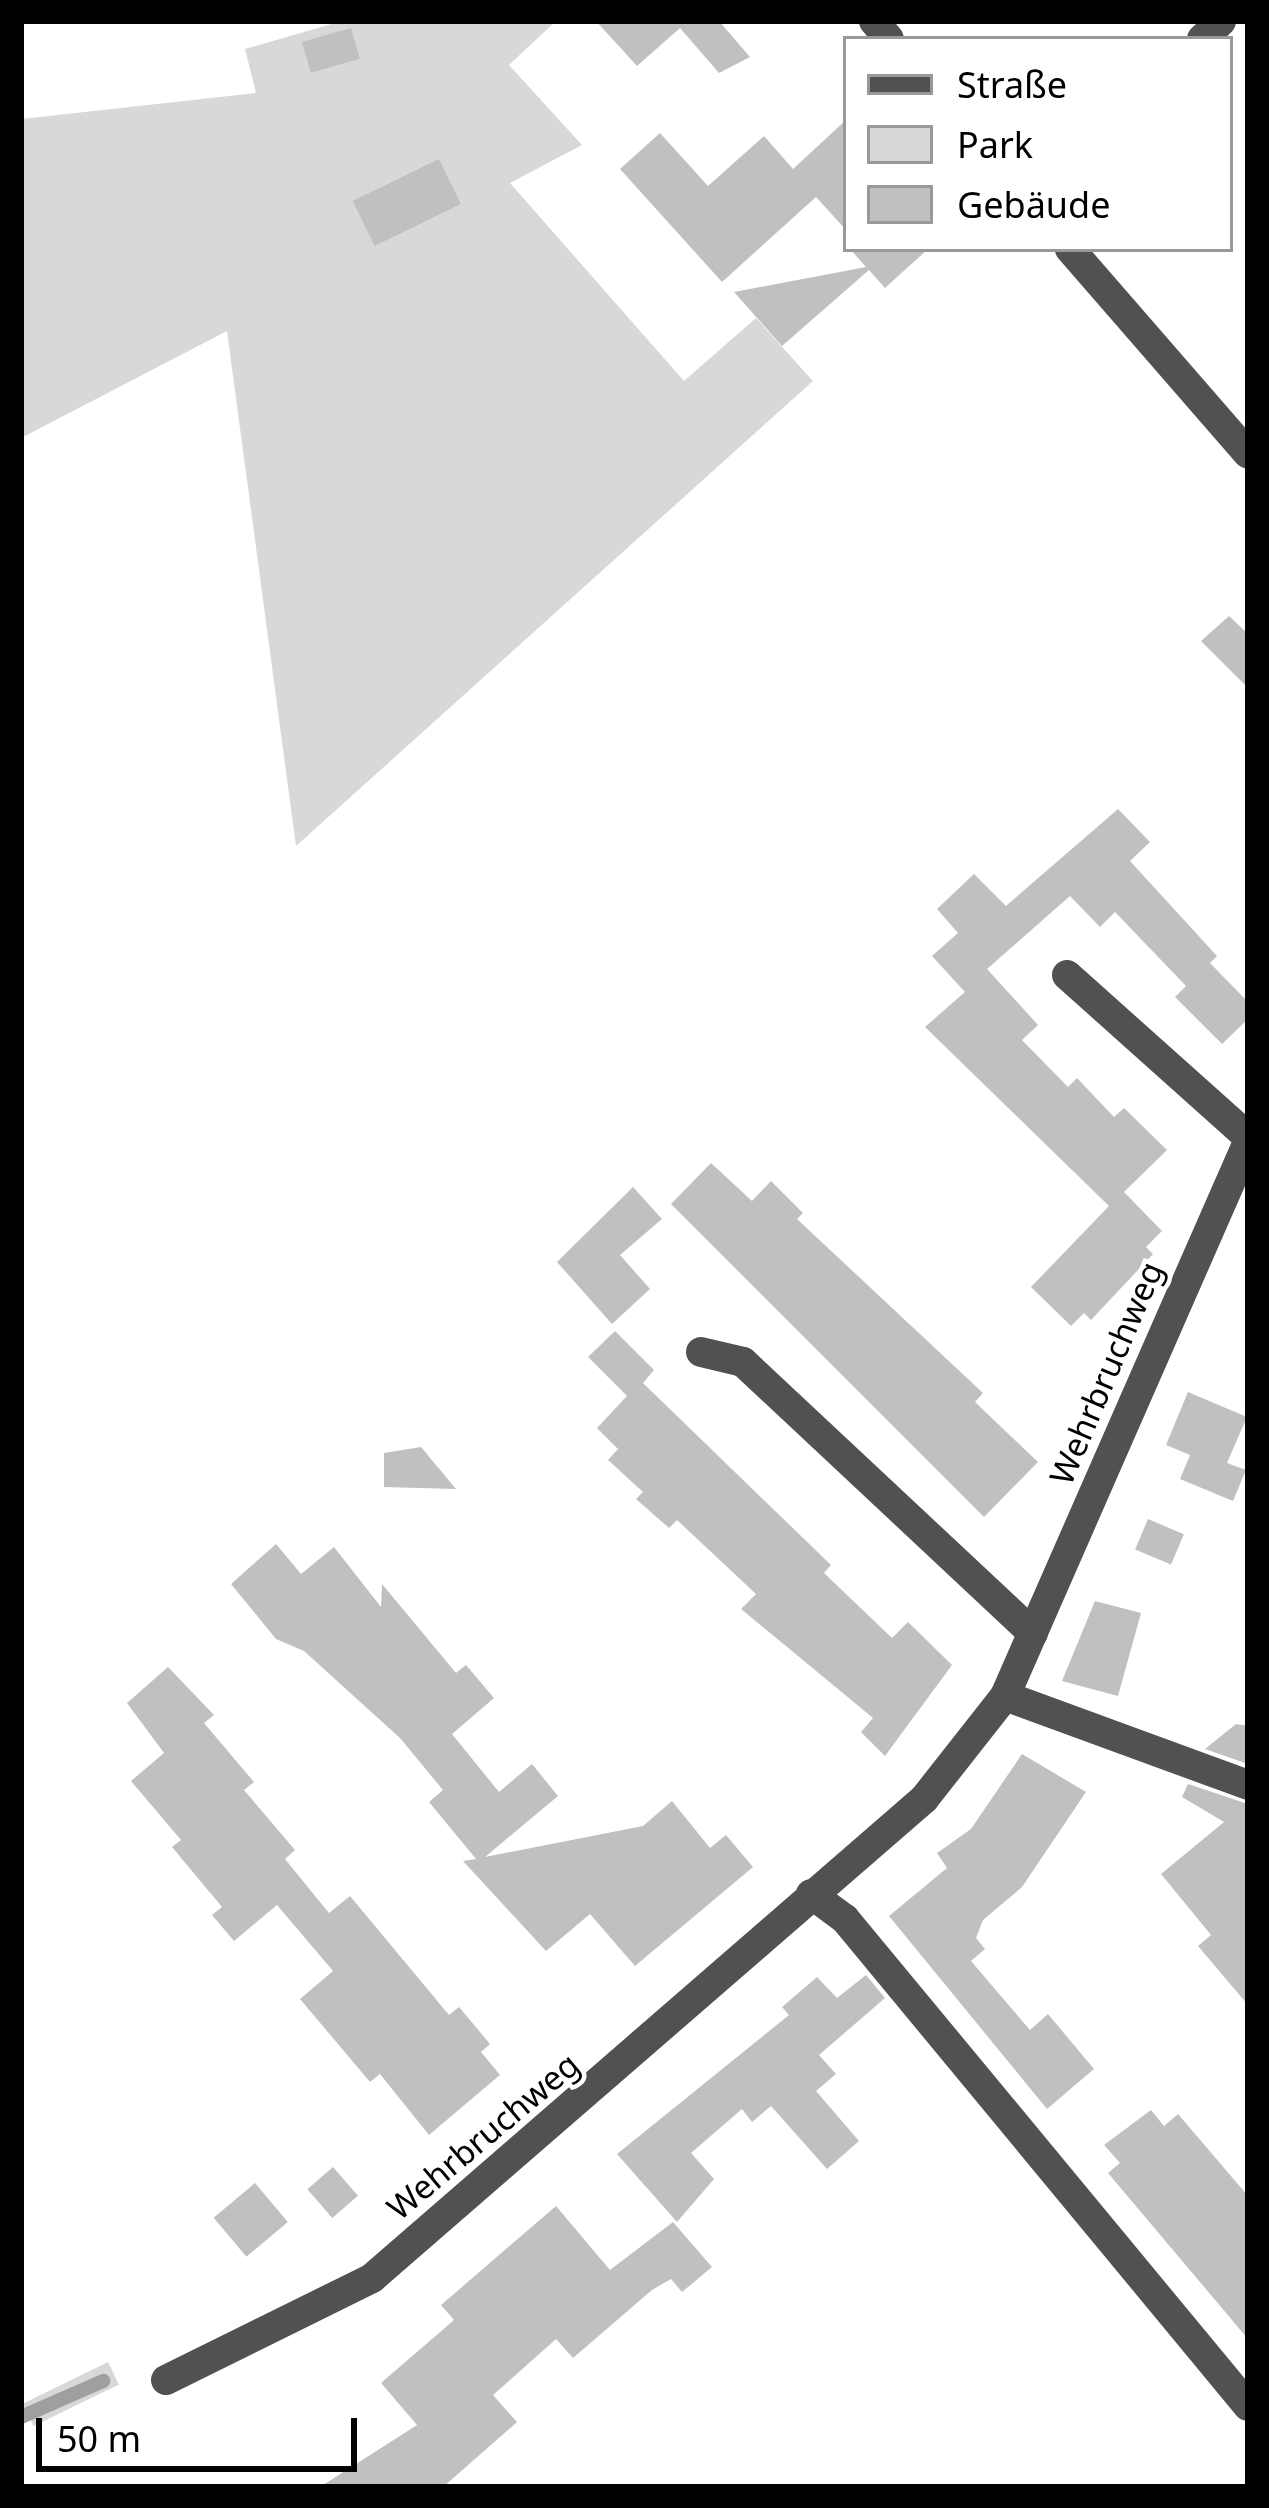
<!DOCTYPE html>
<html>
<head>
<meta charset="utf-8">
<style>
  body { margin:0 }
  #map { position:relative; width:1269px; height:2508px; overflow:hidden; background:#fff; font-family:"Noto Sans",sans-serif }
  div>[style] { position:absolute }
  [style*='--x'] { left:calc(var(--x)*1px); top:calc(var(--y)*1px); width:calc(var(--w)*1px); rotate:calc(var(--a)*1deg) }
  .green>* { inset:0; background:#d8d8d8; transform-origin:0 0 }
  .stream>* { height:14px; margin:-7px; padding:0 7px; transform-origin:7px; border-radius:7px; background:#9f9f9f }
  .building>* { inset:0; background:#c0c0c0; transform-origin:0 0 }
  .minor>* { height:30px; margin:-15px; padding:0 15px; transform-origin:15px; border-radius:15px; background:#515151 }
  span { translate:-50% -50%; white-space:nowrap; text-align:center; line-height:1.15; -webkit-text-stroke:9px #fff; paint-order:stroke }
  .street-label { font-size:33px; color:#000 }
  .frame { position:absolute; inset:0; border:24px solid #000; pointer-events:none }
  .legend { position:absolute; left:843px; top:36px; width:390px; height:216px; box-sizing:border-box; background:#fff; border:3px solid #999; margin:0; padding:15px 21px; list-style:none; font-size:36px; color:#000 }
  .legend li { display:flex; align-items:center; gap:24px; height:60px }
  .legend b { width:60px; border:3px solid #999 }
  .scale { position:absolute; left:36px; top:2418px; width:321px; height:54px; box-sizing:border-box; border:6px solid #000; border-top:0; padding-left:15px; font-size:36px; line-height:42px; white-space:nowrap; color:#000; -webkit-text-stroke:9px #fff; paint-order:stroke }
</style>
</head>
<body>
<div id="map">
  <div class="green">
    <i style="clip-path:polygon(342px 21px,556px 21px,509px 65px,582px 145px,510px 183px,684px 381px,756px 318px,813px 381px,296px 846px,227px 331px,21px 438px,21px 119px,256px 93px,245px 49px)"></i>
    <i style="left:108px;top:2362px;width:25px;height:95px;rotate:64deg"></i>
  </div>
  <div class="stream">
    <i style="--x:21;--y:2417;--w:90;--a:-23.7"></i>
  </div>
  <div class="building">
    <i style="clip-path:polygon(596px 21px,719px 21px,750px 57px,719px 73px,680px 28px,637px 66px)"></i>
    <i style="left:351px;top:28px;width:32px;height:51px;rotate:74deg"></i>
    <i style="clip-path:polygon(846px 120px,846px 230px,816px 197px,722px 282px,620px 169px,660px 133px,708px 186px,764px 136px,793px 169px)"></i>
    <i style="left:439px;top:159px;width:50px;height:96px;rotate:64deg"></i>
    <i style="clip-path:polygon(850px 249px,928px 249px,885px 288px,869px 270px,782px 346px,734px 292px,866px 267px)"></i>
    <i style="clip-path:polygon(1229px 616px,1248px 634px,1248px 688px,1201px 641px)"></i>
    <i style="clip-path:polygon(1118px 809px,1150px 842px,1130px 861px,1217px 956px,1210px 963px,1248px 1002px,1248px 1019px,1222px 1044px,1175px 997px,1186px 986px,1115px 912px,1100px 927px,1070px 896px,987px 969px,1038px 1025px,1022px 1040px,1068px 1087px,1077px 1078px,1114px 1117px,1124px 1108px,1167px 1150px,1124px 1192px,1162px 1231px,1146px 1247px,1153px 1254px,1091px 1320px,1084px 1313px,1071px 1326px,1031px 1287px,1109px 1206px,925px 1027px,965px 992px,932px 956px,958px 933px,937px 909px,974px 874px,1006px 906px)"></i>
    <i style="clip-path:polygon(711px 1163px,752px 1201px,771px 1181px,803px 1213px,797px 1219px,983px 1393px,975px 1402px,1038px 1462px,984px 1517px,671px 1204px)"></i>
    <i style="clip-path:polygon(633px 1187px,662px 1219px,620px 1255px,650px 1289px,612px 1324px,557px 1262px)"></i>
    <i style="clip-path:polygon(615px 1331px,654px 1370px,643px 1383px,831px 1565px,824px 1573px,892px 1638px,908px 1622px,952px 1665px,885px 1756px,861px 1732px,873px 1718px,741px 1609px,756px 1594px,677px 1520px,669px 1528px,636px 1499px,643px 1492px,608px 1460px,618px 1449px,597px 1428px,627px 1396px,588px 1357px)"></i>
    <i style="clip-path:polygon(1188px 1392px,1247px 1417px,1227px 1463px,1246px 1470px,1233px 1501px,1180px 1479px,1190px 1455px,1166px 1445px)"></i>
    <i style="clip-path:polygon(421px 1447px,456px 1489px,384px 1487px,384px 1453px)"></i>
    <i style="left:1148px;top:1519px;width:39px;height:33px;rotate:23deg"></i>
    <i style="clip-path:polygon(276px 1544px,301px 1574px,334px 1547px,381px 1607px,382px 1584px,456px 1673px,466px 1665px,494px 1698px,452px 1734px,499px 1792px,532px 1764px,558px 1796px,485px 1857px,643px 1826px,672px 1801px,710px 1848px,726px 1835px,753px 1867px,635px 1966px,590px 1914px,546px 1951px,463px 1861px,476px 1859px,429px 1802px,443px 1790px,400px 1738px,304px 1651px,276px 1639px,231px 1584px)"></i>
    <i style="clip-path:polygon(1095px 1601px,1141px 1613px,1118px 1696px,1062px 1681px)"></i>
    <i style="clip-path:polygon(168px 1667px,214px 1715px,204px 1723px,254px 1782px,244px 1790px,295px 1850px,285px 1859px,329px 1913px,350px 1896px,449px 2015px,459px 2007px,490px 2044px,481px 2052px,500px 2075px,429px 2135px,380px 2074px,370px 2082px,300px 1999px,333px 1971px,277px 1905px,234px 1941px,212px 1915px,222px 1907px,172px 1847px,181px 1840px,131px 1781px,164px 1753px,127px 1703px)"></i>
    <i style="clip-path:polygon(1236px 1724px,1248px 1726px,1248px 1764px,1205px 1749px)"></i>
    <i style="clip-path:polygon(1022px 1754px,1086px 1792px,1022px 1887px,983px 1920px,976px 1938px,985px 1949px,971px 1961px,1030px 2030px,1048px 2014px,1094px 2069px,1047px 2109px,889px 1916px,947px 1868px,937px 1853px,971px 1829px)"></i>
    <i style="clip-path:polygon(1188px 1784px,1248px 1804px,1248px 2005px,1198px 1946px,1211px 1935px,1161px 1874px,1224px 1822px,1182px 1797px)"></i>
    <i style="clip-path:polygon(866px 1975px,885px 1998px,819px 2055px,836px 2074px,816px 2091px,859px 2141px,827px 2169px,771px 2106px,752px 2122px,742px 2109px,691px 2153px,714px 2179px,677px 2222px,617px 2154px,789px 2015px,782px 2007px,817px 1977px,837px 1998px)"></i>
    <i style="clip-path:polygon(1151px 2110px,1164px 2126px,1178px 2114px,1248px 2196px,1248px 2339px,1108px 2173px,1120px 2163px,1104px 2145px)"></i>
    <i style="left:333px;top:2167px;width:38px;height:34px;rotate:49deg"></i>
    <i style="left:255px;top:2183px;width:51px;height:54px;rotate:50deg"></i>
    <i style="clip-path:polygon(556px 2206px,610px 2270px,673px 2222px,712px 2267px,682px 2292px,671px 2279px,652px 2290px,573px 2358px,556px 2339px,493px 2395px,517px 2422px,443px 2487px,320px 2487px,417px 2425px,381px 2383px,454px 2320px,441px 2305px)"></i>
  </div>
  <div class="minor">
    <i style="--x:874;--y:21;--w:23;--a:50"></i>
    <i style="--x:1202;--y:39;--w:26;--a:-43"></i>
    <i style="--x:1070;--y:249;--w:271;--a:49"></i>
    <i style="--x:1067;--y:975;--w:243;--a:41.8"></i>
    <i style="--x:701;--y:1352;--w:43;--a:13.4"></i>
    <i style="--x:743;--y:1362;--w:397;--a:43.1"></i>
    <i style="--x:1005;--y:1696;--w:259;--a:20.1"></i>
    <i style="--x:811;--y:1894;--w:42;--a:36.3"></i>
    <i style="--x:845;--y:1919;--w:632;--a:50.39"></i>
    <i style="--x:166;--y:2380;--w:230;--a:-26.3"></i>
    <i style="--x:372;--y:2278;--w:731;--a:-40.95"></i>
    <i style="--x:924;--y:1799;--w:131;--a:-51.8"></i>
    <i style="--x:1005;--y:1696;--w:605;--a:-66.32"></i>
  </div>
  <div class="street-label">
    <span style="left:1106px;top:1373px;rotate:-67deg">Wehrbruchweg</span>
    <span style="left:483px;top:2136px;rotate:-40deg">Wehrbruchweg</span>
  </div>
  <div class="frame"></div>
  <ul class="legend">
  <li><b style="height:15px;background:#515151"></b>Straße</li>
  <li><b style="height:33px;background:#d8d8d8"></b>Park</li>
  <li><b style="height:33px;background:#c0c0c0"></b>Gebäude</li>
  </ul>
  <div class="scale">50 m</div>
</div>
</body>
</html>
